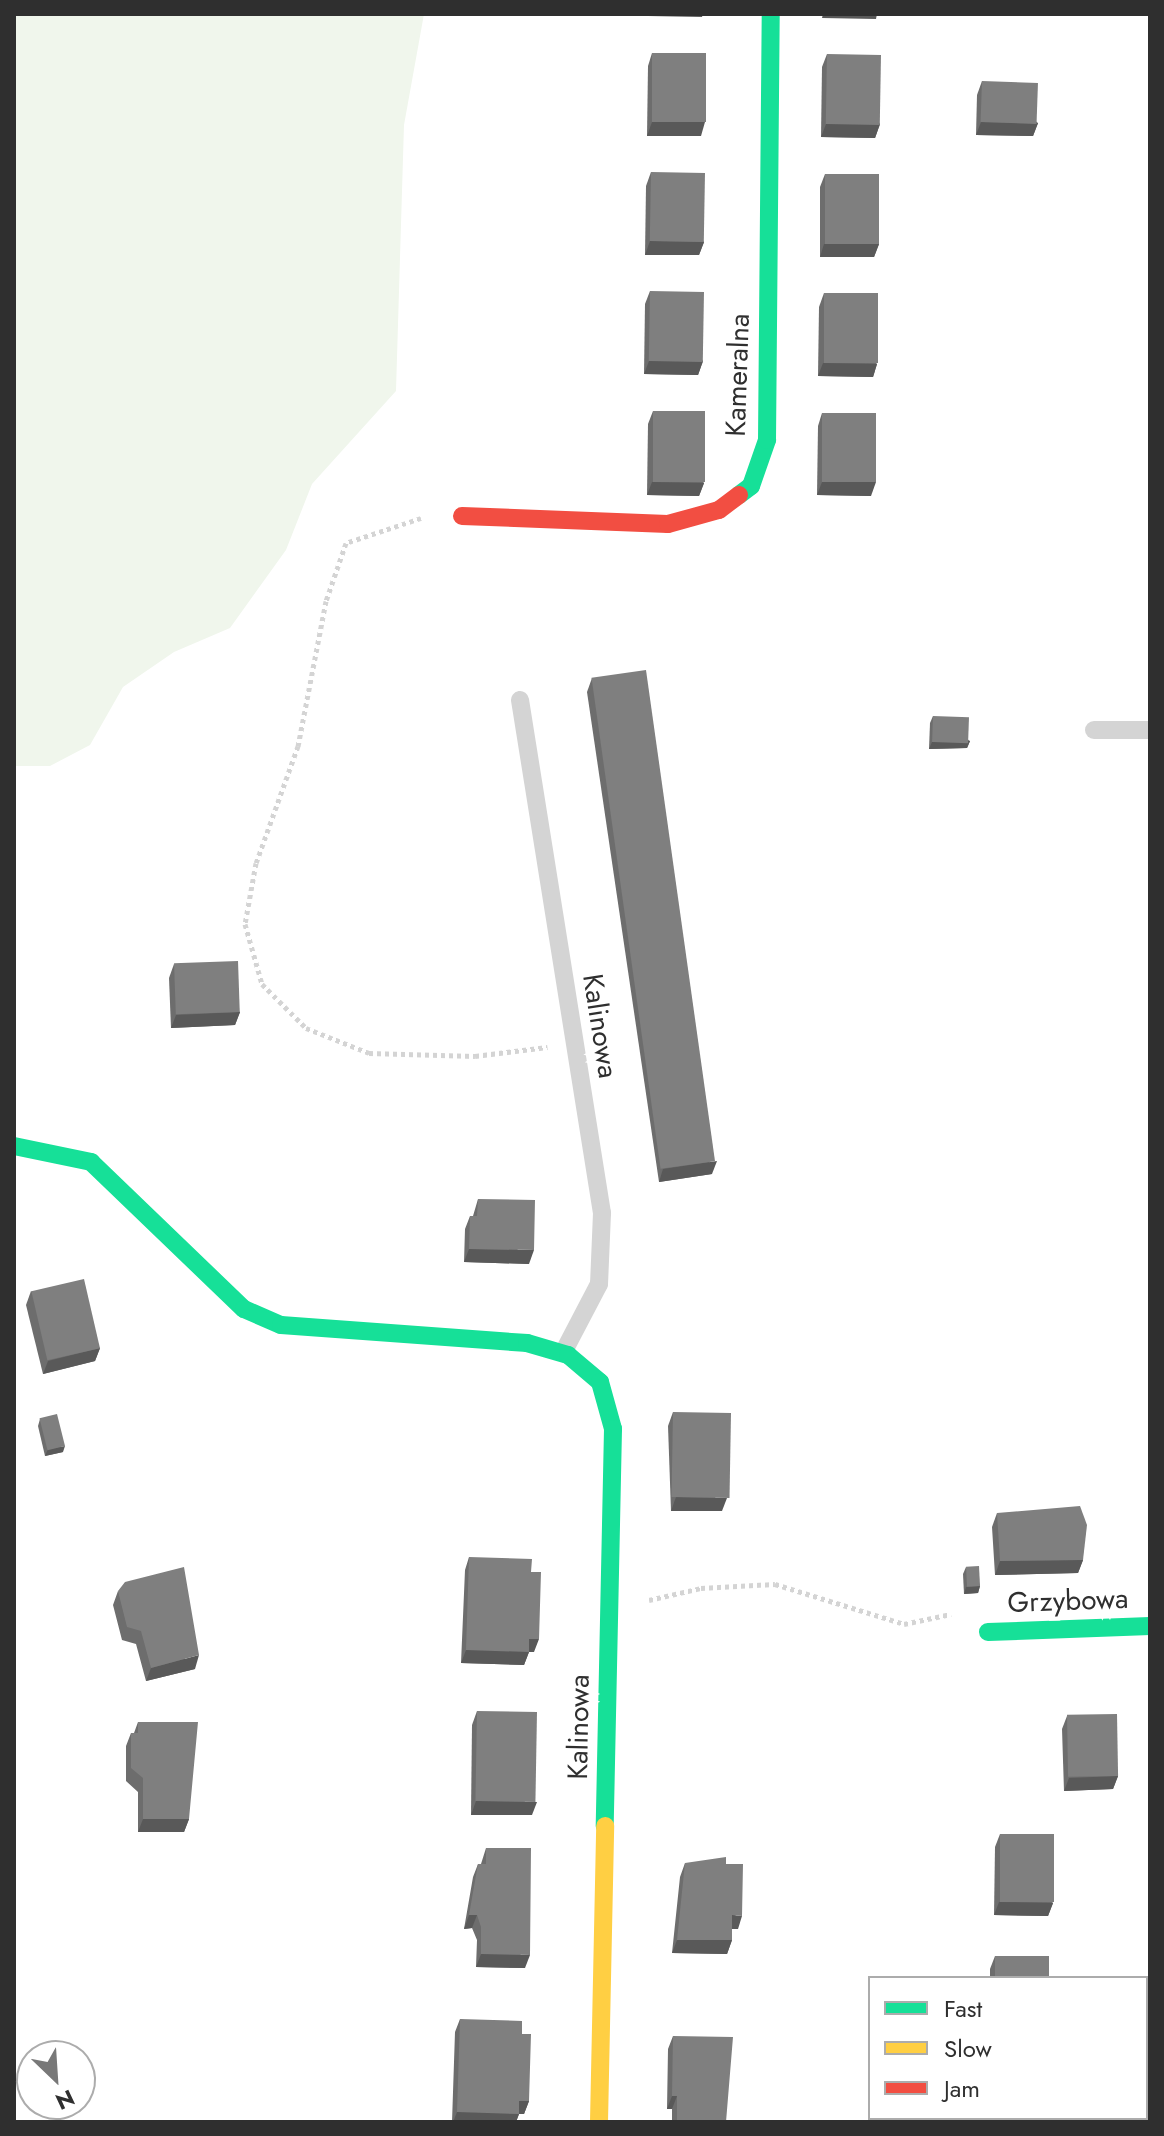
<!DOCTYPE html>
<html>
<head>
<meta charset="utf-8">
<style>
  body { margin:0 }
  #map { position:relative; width:1164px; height:2136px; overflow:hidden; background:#fff; font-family:Jost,sans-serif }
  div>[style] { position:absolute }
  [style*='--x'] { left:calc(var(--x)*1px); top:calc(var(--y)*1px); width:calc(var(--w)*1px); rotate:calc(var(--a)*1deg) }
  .green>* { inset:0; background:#f0f6ec }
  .path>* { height:5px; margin-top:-2.5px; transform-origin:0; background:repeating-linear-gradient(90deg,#d4d4d4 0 4px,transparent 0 8px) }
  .lane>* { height:18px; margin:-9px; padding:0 9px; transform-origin:9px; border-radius:9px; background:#d4d4d4 }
  .fast>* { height:18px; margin:-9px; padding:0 9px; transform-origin:9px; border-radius:9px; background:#16e098 }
  .slow>* { height:18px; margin:-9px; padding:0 9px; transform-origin:9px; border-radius:9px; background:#ffcf43 }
  .jam>* { height:18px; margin:-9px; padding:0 9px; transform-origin:9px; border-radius:9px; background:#f24e42 }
  .wall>* { inset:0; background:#6d6d6d }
  .shaded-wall>* { inset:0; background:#595959 }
  .building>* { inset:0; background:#7f7f7f; transform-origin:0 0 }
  span { translate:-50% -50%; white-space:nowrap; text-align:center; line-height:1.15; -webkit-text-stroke:8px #fff; paint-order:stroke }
  .street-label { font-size:28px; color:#2f2f2f }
  .frame { position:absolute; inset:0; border:16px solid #2f2f2f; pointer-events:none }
  .legend { position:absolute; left:868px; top:1976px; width:280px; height:144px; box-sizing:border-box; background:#fff; border:2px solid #acacac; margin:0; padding:10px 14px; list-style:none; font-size:24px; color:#2f2f2f }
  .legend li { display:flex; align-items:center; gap:16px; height:40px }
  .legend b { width:40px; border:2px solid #acacac }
  .north { position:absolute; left:16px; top:2040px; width:80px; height:80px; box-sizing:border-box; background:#fff; border:2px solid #acacac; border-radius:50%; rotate:155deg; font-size:22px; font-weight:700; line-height:32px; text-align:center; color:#2f2f2f }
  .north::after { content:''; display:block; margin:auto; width:28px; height:36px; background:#787878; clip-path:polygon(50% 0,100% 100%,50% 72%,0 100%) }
</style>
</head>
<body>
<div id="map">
  <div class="green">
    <i style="clip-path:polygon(14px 14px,424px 14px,404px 125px,396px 391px,312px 484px,286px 550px,230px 628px,174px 652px,123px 687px,90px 745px,50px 766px,14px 766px)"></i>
  </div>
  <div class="path">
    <i style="--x:421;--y:518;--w:79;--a:161.6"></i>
    <i style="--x:346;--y:543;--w:61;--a:109"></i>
    <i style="--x:326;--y:601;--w:148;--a:100.9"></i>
    <i style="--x:298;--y:746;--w:124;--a:109.7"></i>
    <i style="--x:256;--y:863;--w:62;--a:100.2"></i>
    <i style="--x:245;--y:924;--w:62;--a:74.2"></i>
    <i style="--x:262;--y:984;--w:62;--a:45"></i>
    <i style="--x:306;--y:1028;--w:68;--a:21.6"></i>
    <i style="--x:369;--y:1053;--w:106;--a:1.6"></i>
    <i style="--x:475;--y:1056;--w:73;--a:-7.1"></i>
    <i style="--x:649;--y:1600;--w:53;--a:-13"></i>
    <i style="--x:701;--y:1588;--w:74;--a:-3.1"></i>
    <i style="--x:775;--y:1584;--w:135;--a:17.2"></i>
    <i style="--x:904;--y:1624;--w:48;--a:-12"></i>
  </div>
  <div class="lane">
    <i style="--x:520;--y:700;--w:520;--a:80.92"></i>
    <i style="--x:602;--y:1213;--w:71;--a:92.4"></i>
    <i style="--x:599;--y:1284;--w:78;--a:117.6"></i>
    <i style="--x:1094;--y:730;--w:56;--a:0"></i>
  </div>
  <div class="fast">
    <i style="--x:739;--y:495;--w:15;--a:-37"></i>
    <i style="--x:751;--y:486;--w:49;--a:-70.8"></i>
    <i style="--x:767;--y:440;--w:426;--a:-89.5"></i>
    <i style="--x:14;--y:1146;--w:79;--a:11.7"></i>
    <i style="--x:91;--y:1162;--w:212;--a:43.9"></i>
    <i style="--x:244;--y:1309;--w:40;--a:23.4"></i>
    <i style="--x:281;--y:1325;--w:247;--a:4.2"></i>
    <i style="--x:527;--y:1343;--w:43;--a:16.3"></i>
    <i style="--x:568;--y:1355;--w:42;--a:40.2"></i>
    <i style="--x:600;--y:1382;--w:49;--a:74.5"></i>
    <i style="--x:613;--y:1429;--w:397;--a:91.2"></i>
    <i style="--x:988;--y:1632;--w:162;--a:-2.1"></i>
  </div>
  <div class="slow">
    <i style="--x:599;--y:2122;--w:296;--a:-88.8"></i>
  </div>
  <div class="jam">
    <i style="--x:462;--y:516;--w:206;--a:2.2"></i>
    <i style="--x:668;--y:524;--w:53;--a:-15.4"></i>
    <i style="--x:719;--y:510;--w:25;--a:-37"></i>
  </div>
  <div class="wall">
    <i style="clip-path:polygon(652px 53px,701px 136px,647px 136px,648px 66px)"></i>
    <i style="clip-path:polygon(827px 54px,880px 124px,875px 138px,821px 137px,822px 67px)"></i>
    <i style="clip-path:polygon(982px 81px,1038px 123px,1033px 136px,976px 135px,977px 95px)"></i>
    <i style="clip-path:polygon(651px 172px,704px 242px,699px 255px,645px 255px,646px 186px)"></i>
    <i style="clip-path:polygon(825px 174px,879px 244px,874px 257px,820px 257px,820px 187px)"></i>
    <i style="clip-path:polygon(650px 291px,703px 361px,698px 375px,644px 374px,645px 304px)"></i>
    <i style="clip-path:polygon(824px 293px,877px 364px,873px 377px,818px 376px,819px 307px)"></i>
    <i style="clip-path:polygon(653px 411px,704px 483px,699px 496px,647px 495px,648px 424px)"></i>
    <i style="clip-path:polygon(822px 413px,871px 496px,817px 495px,818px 426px)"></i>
    <i style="clip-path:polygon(592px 678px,712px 1174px,659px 1182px,587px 692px)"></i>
    <i style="clip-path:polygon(933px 716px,970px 741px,967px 748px,929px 749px,930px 723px)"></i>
    <i style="clip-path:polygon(174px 964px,240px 1012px,235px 1025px,171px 1028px,169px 978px)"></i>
    <i style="clip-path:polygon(478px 1199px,529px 1264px,464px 1262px,465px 1229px,470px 1216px,473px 1216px)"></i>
    <i style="clip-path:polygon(31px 1291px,100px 1348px,95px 1361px,43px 1374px,26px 1305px)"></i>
    <i style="clip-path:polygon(673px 1412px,722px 1511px,671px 1511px,668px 1426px)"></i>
    <i style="clip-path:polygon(40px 1419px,63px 1452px,45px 1456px,38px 1426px)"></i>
    <i style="clip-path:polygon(997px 1513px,1083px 1560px,1078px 1573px,995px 1575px,992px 1527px)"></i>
    <i style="clip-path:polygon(469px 1557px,534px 1652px,529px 1652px,524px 1665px,461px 1663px,465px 1570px)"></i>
    <i style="clip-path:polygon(966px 1567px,980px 1586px,978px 1593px,964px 1594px,963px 1574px)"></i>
    <i style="clip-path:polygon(118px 1591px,195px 1669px,146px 1681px,136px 1644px,122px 1640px,113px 1605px)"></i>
    <i style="clip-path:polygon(477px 1711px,532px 1815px,471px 1815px,472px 1725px)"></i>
    <i style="clip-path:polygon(1067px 1716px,1118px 1776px,1113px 1789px,1064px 1791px,1062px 1729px)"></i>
    <i style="clip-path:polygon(138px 1722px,189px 1819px,184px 1832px,138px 1832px,138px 1792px,126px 1781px,126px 1746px,131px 1733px,134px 1733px)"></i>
    <i style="clip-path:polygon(1000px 1834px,1053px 1903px,1048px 1916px,994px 1915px,995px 1847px)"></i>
    <i style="clip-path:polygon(486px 1848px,525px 1968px,476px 1967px,477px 1940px,472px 1928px,464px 1929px,473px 1877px,478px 1864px,481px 1864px)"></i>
    <i style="clip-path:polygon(685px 1863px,726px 1864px,738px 1929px,732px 1929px,732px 1940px,727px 1954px,672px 1953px,680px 1877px)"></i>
    <i style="clip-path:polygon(995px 1956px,1049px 1978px,990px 1978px,990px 1969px)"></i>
    <i style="clip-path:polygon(460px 2019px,522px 2034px,529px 2101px,524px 2114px,519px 2114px,516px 2122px,452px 2122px,455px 2032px)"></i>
    <i style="clip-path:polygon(673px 2036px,726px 2122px,672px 2122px,672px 2109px,667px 2109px,668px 2049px)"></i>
  </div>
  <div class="shaded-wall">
    <i style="clip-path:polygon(649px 14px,703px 14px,702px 17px,648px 16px)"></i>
    <i style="clip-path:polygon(823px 14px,877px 14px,876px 19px,822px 18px)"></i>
    <i style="clip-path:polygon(652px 122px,705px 122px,701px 136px,647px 136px)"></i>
    <i style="clip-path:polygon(981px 122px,1038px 123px,1033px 136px,976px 135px)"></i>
    <i style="clip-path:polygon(826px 124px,880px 124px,875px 138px,821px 137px)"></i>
    <i style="clip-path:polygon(650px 241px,704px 242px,699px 255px,645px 255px)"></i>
    <i style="clip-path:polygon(824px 244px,879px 244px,874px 257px,820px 257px)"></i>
    <i style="clip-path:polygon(649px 361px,703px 361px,698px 375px,644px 374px)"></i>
    <i style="clip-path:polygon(823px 363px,877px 364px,873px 377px,818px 376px)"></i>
    <i style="clip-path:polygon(652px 482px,704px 483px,699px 496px,647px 495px)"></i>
    <i style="clip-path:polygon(822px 482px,876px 482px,871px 496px,817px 495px)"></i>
    <i style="clip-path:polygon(970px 741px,967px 748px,929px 749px,932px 742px)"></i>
    <i style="clip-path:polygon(240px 1012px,235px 1025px,171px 1028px,176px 1015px)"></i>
    <i style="clip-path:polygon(717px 1161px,712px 1174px,659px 1182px,663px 1169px)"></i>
    <i style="clip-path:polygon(469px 1249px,534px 1250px,529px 1264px,464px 1262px)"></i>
    <i style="clip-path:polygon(100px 1348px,95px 1361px,43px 1374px,48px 1361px)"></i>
    <i style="clip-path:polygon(65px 1446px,63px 1452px,45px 1456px,48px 1449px)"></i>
    <i style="clip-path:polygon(676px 1497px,727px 1498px,722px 1511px,671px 1511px)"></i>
    <i style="clip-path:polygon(1083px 1560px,1078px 1573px,995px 1575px,1000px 1561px)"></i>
    <i style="clip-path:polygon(980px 1586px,978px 1593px,964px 1594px,966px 1587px)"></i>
    <i style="clip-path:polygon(529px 1639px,539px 1639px,534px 1652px,529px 1652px,524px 1665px,461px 1663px,466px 1650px)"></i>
    <i style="clip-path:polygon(199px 1655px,195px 1669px,146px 1681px,151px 1668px)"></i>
    <i style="clip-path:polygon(1118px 1776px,1113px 1789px,1064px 1791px,1069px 1778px)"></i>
    <i style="clip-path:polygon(476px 1801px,537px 1802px,532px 1815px,471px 1815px)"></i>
    <i style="clip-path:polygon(143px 1819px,189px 1819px,184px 1832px,138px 1832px)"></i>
    <i style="clip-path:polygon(999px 1902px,1053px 1903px,1048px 1916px,994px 1915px)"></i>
    <i style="clip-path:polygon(469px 1915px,477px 1915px,472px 1928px,464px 1929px)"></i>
    <i style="clip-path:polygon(732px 1915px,742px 1916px,738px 1929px,727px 1929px)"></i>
    <i style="clip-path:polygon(677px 1940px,732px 1940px,727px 1954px,672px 1953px)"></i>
    <i style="clip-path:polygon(481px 1954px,530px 1955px,525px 1968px,476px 1967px)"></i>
    <i style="clip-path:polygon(672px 2096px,677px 2096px,672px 2109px,667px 2109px)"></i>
    <i style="clip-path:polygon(519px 2101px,529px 2101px,524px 2114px,519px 2114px,516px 2122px,453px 2122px,457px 2112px)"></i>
  </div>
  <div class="building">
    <i style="left:652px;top:53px;width:54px;height:69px"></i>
    <i style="left:827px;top:54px;width:54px;height:70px;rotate:1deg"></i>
    <i style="left:982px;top:81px;width:56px;height:41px;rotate:2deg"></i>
    <i style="left:651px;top:172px;width:54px;height:69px;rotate:1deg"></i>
    <i style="left:825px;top:174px;width:54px;height:70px"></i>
    <i style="left:650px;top:291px;width:54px;height:70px;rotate:1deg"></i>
    <i style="left:824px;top:293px;width:54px;height:70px"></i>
    <i style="left:653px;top:411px;width:52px;height:71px"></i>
    <i style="left:822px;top:413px;width:54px;height:69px"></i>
    <i style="left:646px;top:670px;width:496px;height:55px;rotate:82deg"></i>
    <i style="left:933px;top:716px;width:36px;height:26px;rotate:2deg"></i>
    <i style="left:238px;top:961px;width:51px;height:64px;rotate:88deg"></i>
    <i style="clip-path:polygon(478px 1199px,535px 1200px,534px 1250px,469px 1249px,470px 1216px,477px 1216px)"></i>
    <i style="left:84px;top:1279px;width:71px;height:54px;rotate:77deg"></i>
    <i style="left:673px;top:1412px;width:58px;height:85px;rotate:1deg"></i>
    <i style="left:57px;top:1414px;width:33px;height:18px;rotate:76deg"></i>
    <i style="clip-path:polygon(1080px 1506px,1087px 1525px,1083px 1560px,1000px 1561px,997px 1513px)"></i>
    <i style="clip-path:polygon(469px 1557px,532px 1559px,531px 1572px,541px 1572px,539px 1639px,529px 1639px,529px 1652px,466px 1650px)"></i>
    <i style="left:979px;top:1566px;width:20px;height:13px;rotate:87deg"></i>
    <i style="clip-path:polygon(184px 1567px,199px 1655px,151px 1668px,141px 1631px,127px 1627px,118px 1591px,125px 1582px)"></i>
    <i style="left:477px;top:1711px;width:60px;height:90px;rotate:1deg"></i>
    <i style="left:1117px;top:1714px;width:62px;height:50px;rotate:89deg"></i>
    <i style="clip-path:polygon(138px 1722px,198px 1722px,189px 1819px,143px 1819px,143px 1778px,131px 1768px,131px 1733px,138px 1733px)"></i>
    <i style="left:1000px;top:1834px;width:54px;height:68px"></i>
    <i style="clip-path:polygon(486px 1848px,531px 1848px,530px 1955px,481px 1954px,481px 1927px,477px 1915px,469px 1915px,478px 1864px,486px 1864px)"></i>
    <i style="clip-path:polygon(726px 1857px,726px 1864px,743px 1864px,742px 1916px,732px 1915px,732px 1940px,677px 1940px,685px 1863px)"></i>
    <i style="left:995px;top:1956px;width:54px;height:22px"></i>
    <i style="clip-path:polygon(460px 2019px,522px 2021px,522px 2034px,531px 2034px,529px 2101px,519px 2101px,519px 2114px,457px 2112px)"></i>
    <i style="clip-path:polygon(673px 2036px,733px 2037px,726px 2122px,677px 2120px,677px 2096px,672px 2096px)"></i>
    <i style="left:997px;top:2118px;width:54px;height:4px"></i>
  </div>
  <div class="street-label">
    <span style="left:738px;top:375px;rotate:-88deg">Kameralna</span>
    <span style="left:600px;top:1026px;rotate:81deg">Kalinowa</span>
    <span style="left:1068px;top:1601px;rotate:-2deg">Grzybowa</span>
    <span style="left:579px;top:1727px;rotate:-89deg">Kalinowa</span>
  </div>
  <div class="frame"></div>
  <ul class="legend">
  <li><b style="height:10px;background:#16e098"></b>Fast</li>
  <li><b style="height:10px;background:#ffcf43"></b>Slow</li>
  <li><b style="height:10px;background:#f24e42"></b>Jam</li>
  </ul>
  <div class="north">N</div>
</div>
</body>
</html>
